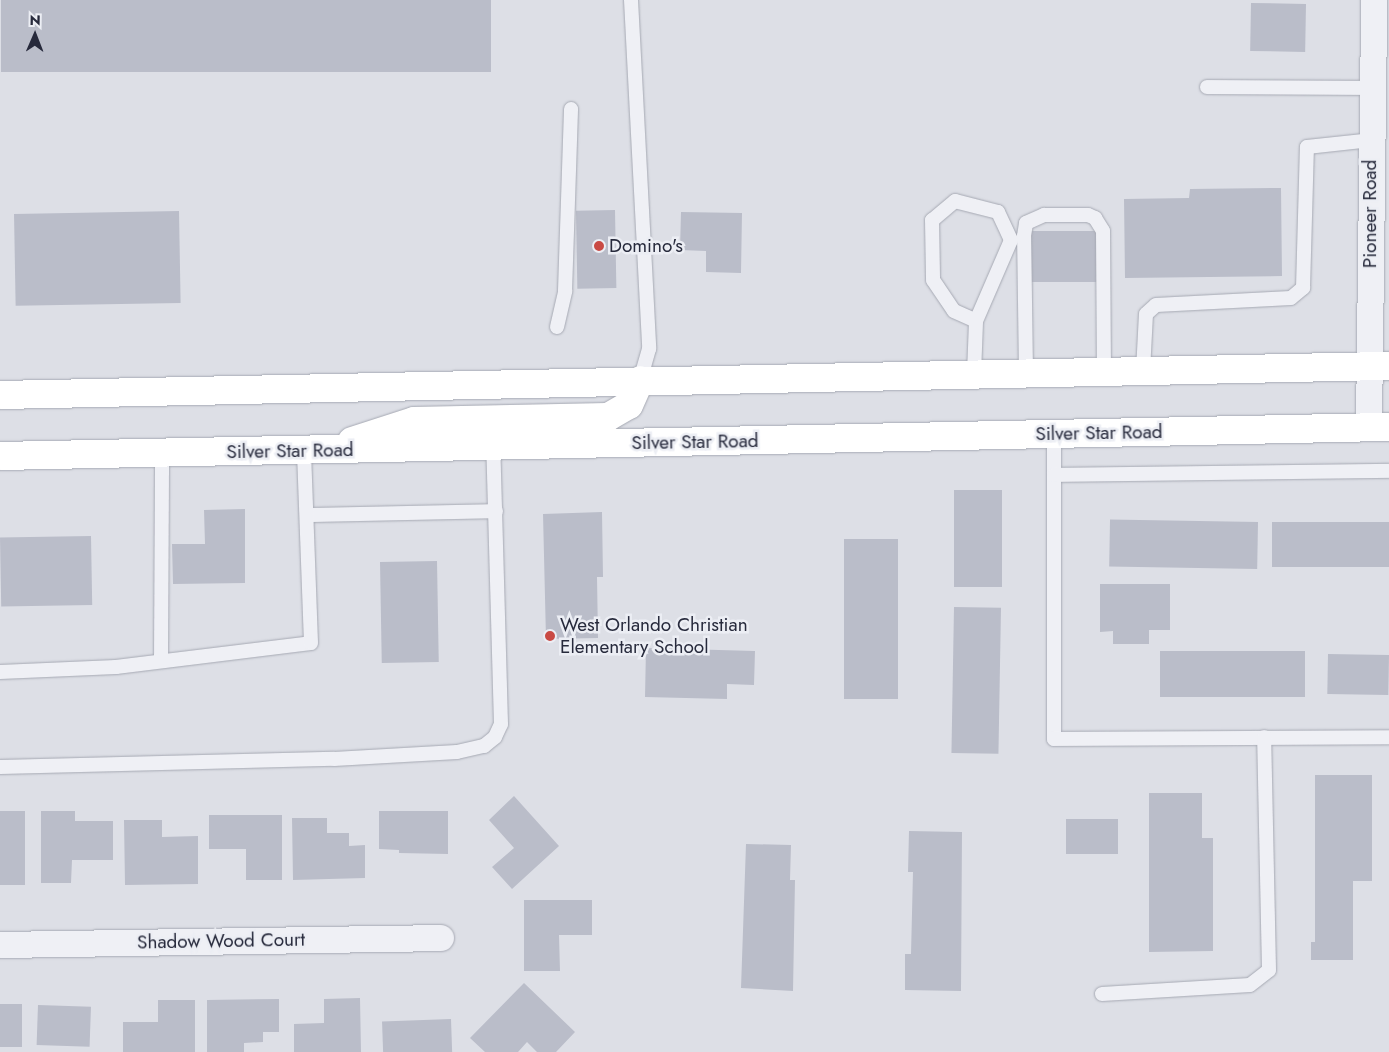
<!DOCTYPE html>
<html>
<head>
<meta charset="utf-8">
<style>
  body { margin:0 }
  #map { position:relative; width:1389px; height:1052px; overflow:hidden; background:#dddfe6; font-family:Jost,sans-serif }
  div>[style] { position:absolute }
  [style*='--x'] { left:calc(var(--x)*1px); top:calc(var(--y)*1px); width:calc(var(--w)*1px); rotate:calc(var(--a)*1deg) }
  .building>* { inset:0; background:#babdc9; transform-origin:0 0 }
  .roads { filter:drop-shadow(0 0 1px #a6a9b3) drop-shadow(0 0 1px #a6a9b3) }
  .service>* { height:14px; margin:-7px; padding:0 7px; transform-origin:7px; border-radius:7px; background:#eff0f5 }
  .minor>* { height:26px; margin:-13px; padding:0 13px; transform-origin:13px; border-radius:13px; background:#eff0f5 }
  .secondary>* { height:28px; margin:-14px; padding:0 14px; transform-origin:14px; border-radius:14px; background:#fff }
  .dots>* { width:14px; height:14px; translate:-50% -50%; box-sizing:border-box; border:2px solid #eceef4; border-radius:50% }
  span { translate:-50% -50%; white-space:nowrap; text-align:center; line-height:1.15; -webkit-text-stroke:5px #eceef4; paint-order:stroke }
  .street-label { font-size:19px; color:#272a3c }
  .poi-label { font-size:19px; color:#272a3c }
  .left { translate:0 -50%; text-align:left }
  .north { position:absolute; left:10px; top:10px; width:50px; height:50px; -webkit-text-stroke:4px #eceef4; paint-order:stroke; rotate:1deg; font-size:14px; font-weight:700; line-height:20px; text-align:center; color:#272a3c }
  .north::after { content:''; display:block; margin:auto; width:18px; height:22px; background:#272a3c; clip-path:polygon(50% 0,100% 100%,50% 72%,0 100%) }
</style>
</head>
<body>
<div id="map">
  <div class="building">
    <i style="left:1px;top:0;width:490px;height:72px"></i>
    <i style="left:1251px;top:3px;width:55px;height:48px;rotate:1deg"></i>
    <i style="clip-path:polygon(1281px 188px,1282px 276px,1125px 278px,1124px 199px,1189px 198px,1190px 189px)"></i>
    <i style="left:615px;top:210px;width:78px;height:39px;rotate:89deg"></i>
    <i style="left:179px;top:211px;width:92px;height:165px;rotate:89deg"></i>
    <i style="clip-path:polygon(681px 212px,742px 213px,741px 273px,706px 272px,706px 251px,680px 250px)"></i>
    <i style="left:1097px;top:231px;width:51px;height:67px;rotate:90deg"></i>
    <i style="left:954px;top:490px;width:48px;height:97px"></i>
    <i style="clip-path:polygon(245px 509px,245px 583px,173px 584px,172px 544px,205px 544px,204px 510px)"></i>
    <i style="clip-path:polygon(602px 512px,603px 577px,597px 577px,598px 638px,546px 639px,543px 514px)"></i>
    <i style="left:1258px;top:522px;width:47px;height:148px;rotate:91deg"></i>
    <i style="left:1389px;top:522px;width:45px;height:117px;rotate:90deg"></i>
    <i style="left:91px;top:536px;width:69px;height:91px;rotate:89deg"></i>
    <i style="left:844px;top:539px;width:54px;height:160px"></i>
    <i style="left:437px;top:561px;width:101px;height:57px;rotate:89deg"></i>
    <i style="clip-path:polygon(1100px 584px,1170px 584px,1170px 630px,1149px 630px,1149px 644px,1113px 644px,1113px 631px,1100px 632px)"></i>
    <i style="left:954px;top:607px;width:47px;height:146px;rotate:1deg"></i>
    <i style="clip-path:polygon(646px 648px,755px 651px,754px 685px,727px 684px,727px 699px,645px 697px)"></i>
    <i style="left:1305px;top:651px;width:46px;height:145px;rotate:90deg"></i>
    <i style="left:1328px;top:654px;width:61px;height:40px;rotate:1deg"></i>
    <i style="clip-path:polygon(1315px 775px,1372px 775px,1372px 881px,1353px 881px,1353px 960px,1311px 960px,1311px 942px,1315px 942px)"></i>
    <i style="clip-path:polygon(1149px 793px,1202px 793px,1202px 838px,1213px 838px,1213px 951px,1149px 952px)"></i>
    <i style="clip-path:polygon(514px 796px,559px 846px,512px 889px,492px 867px,514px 848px,489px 820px)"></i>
    <i style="left:0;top:811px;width:25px;height:74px"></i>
    <i style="clip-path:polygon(41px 811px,75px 811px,75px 821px,113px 821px,113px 860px,72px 860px,71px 883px,41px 883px)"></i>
    <i style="clip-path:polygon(379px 811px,448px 811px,448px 854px,399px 853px,399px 850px,379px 849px)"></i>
    <i style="clip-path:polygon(209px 815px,282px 815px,282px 880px,246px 880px,246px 849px,209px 849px)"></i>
    <i style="clip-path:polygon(292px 818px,327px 818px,327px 833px,349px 833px,349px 846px,365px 845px,365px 878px,293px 880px)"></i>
    <i style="left:1066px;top:819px;width:52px;height:35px"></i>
    <i style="clip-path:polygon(124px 820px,162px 820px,162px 837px,198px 836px,198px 884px,125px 885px)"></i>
    <i style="clip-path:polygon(909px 831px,962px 832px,961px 991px,905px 990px,905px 954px,911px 954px,913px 872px,908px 872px)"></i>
    <i style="clip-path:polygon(746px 844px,791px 845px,790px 880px,795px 880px,793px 991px,741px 988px)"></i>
    <i style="clip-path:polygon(524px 900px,592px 900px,592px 935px,559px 935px,560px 971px,524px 971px)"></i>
    <i style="clip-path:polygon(524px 983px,575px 1032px,556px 1052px,537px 1052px,527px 1042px,518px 1052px,485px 1052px,470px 1038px)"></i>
    <i style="clip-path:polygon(360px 998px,361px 1052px,294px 1052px,294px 1024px,324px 1023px,324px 999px)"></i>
    <i style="clip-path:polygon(279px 999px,279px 1032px,263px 1032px,263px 1042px,244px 1043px,244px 1052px,207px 1052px,207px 1000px)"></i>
    <i style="clip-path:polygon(158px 1000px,195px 1000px,195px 1052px,123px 1052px,123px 1022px,158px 1022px)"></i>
    <i style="left:0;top:1004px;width:22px;height:43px"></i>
    <i style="left:38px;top:1005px;width:53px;height:40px;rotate:2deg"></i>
    <i style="left:451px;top:1019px;width:33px;height:69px;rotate:88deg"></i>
  </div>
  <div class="roads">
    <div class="service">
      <i style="--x:631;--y:0;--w:349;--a:87"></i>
      <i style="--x:649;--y:349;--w:32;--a:106"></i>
      <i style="--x:1207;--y:87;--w:165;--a:0.3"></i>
      <i style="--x:557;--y:327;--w:37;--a:-77"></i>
      <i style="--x:565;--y:291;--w:182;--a:-88.1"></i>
      <i style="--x:1143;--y:371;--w:57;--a:-87"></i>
      <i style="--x:1146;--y:314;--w:13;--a:-42"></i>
      <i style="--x:1156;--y:305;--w:135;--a:-3"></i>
      <i style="--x:1291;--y:298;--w:16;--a:-40"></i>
      <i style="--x:1303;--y:288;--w:141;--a:-88.4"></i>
      <i style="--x:1307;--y:147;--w:64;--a:-6.2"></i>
      <i style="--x:1026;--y:373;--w:137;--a:-90.8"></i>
      <i style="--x:1024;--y:236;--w:13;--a:-81"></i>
      <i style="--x:1026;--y:223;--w:20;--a:-24"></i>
      <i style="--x:1044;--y:215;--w:44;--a:0"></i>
      <i style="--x:1088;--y:215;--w:8;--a:23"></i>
      <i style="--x:1095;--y:218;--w:15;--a:58"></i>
      <i style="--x:1103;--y:231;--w:141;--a:89.6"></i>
      <i style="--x:974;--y:374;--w:53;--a:-87.8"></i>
      <i style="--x:976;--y:321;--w:88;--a:-66.6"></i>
      <i style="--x:1011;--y:240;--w:31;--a:-115"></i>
      <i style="--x:998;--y:212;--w:44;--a:-165.7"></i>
      <i style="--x:955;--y:201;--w:30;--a:140"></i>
      <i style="--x:932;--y:220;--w:60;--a:89"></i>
      <i style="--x:933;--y:280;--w:37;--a:56"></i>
      <i style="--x:954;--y:311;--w:24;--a:24"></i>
      <i style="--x:1054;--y:434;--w:305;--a:90"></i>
      <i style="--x:1054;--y:739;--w:335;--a:-0.3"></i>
      <i style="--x:1054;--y:475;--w:335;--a:-0.7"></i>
      <i style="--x:307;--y:515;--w:189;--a:-1.2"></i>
      <i style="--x:161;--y:661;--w:208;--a:-89.7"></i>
      <i style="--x:0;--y:672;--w:116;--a:-2.5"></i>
      <i style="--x:116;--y:667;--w:196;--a:-7"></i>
      <i style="--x:311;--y:643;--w:193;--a:-92.1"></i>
      <i style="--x:0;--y:767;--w:334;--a:-1.4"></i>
      <i style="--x:334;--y:759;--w:123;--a:-3.3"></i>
      <i style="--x:457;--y:752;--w:28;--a:-13"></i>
      <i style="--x:484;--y:746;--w:14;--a:-39"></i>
      <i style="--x:495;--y:737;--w:14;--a:-65"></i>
      <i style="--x:501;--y:724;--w:278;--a:-91.6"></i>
      <i style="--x:1102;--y:994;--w:148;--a:-3.5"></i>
      <i style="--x:1250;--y:985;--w:24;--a:-38"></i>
      <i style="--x:1269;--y:970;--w:233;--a:-91.2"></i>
    </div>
    <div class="minor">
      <i style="--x:1369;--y:427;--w:427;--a:-89.3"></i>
      <i style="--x:0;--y:945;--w:441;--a:-0.9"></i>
    </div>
    <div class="secondary">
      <i style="--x:0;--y:395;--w:1389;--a:-1.2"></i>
      <i style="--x:352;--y:441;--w:65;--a:-17.9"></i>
      <i style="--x:414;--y:421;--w:194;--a:-1.2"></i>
      <i style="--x:608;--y:417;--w:24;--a:-30"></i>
      <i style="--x:629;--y:405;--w:27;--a:-66"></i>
      <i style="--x:0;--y:456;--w:1389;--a:-1.2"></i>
    </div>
  </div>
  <div class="dots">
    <i style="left:599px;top:246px;background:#c94a44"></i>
    <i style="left:550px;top:636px;background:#c94a44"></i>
  </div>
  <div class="street-label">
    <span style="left:1370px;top:214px;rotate:-90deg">Pioneer Road</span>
    <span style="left:1099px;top:433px;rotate:-1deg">Silver Star Road</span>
    <span style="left:695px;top:442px;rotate:-1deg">Silver Star Road</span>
    <span style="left:290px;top:451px;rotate:-1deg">Silver Star Road</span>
    <span style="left:221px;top:941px;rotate:-1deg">Shadow Wood Court</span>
  </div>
  <div class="poi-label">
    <span class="left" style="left:609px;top:246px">Domino's</span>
    <span class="left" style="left:560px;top:636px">West Orlando Christian<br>Elementary School</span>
  </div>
  <div class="north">N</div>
</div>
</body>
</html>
